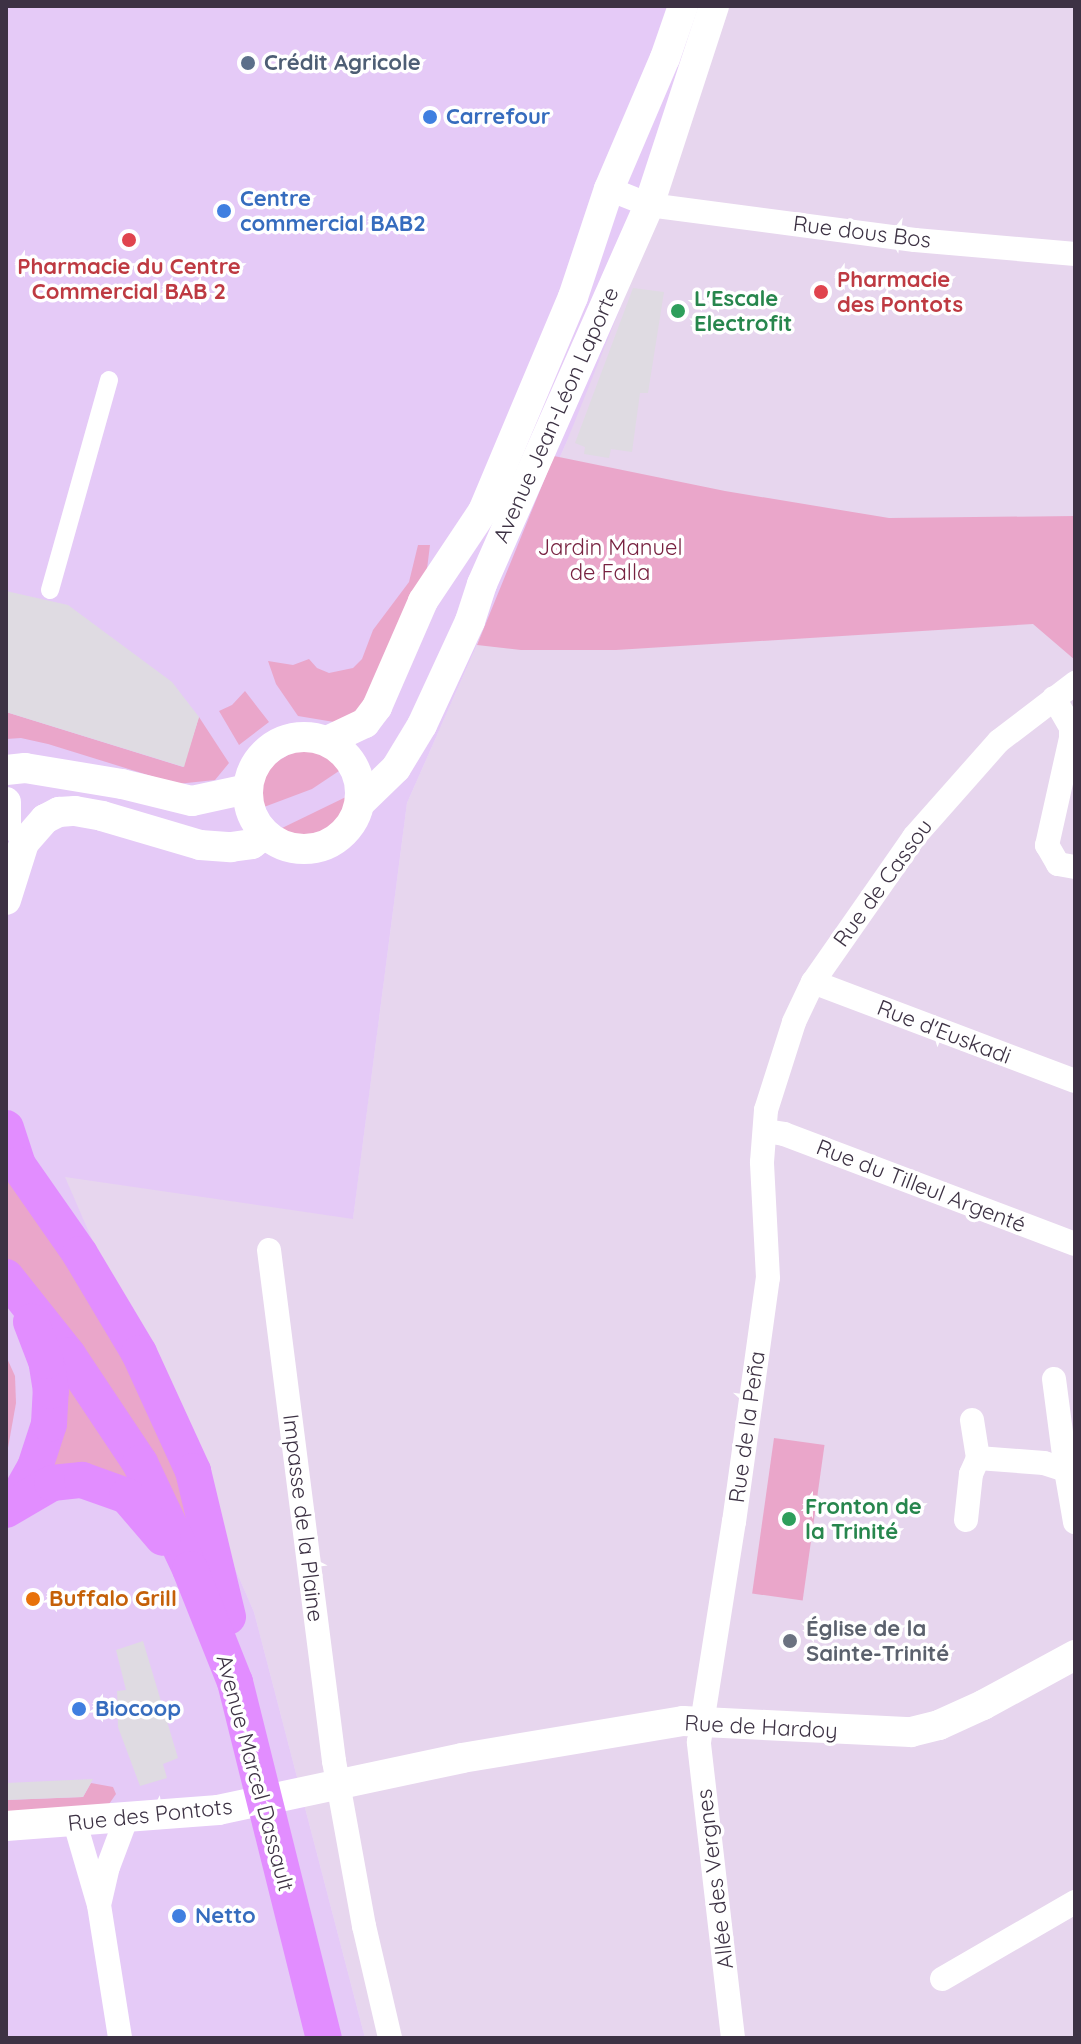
<!DOCTYPE html>
<html>
<head>
<meta charset="utf-8">
<style>
  body { margin:0 }
  #map { position:relative; width:1081px; height:2044px; overflow:hidden; background:#ede1f2; font-family:Quicksand,sans-serif }
  div>[style] { position:absolute }
  [style*='--x'] { left:calc(var(--x)*1px); top:calc(var(--y)*1px); width:calc(var(--w)*1px); rotate:calc(var(--a)*1deg) }
  .residential>* { inset:0; background:#e7d6ee }
  .commercial>* { inset:0; background:#e5caf7 }
  .green>* { inset:0; background:#eaa6ca; transform-origin:0 0 }
  .parking>* { inset:0; background:#dfdbe2 }
  .pedestrian>* { height:18px; margin:-9px; padding:0 9px; transform-origin:9px; border-radius:9px; background:#fff }
  .minor>* { height:24px; margin:-12px; padding:0 12px; transform-origin:12px; border-radius:12px; background:#fff }
  .tertiary>* { height:30px; margin:-15px; padding:0 15px; transform-origin:15px; border-radius:15px; background:#fff }
  .tertiary>.ring { margin:-15px; padding:0; box-sizing:content-box; background:none; border:30px solid #fff; border-radius:50% }
  .primary>* { height:36px; margin:-18px; padding:0 18px; transform-origin:18px; border-radius:18px; background:#e28dff }
  .dots>* { width:22px; height:22px; translate:-50% -50%; box-sizing:border-box; border:4px solid #fff; border-radius:50% }
  span { translate:-50% -50%; white-space:nowrap; text-align:center; line-height:1.15; -webkit-text-stroke:7px #fff; paint-order:stroke }
  .service-label { font-size:22px; color:#4e5e75; font-weight:700 }
  .left { translate:0 -50%; text-align:left }
  .shop-label { font-size:22px; color:#366cbe; font-weight:700 }
  .street-label { font-size:22px; color:#3d3244 }
  .health-label { font-size:22px; color:#be3a42; font-weight:700 }
  .leisure-label { font-size:22px; color:#27864d; font-weight:700 }
  .park-label { font-size:22px; color:#782241 }
  .food-label { font-size:22px; color:#c56008; font-weight:700 }
  .worship-label { font-size:22px; color:#5b616d; font-weight:700 }
  .frame { position:absolute; inset:0; border:8px solid #3d3244; pointer-events:none }
</style>
</head>
<body>
<div id="map">
  <div class="residential">
    <i style="clip-path:polygon(725px 6px,1075px 6px,1075px 2038px,365px 2038px,254px 1612px,64px 1176px,353px 1218px,407px 803px,567px 441px)"></i>
  </div>
  <div class="commercial">
    <i style="clip-path:polygon(6px 6px,725px 6px,656px 219px,567px 441px,407px 803px,353px 1219px,65px 1177px,254px 1612px,365px 2038px,6px 2038px)"></i>
  </div>
  <div class="green">
    <i style="clip-path:polygon(554px 456px,725px 491px,889px 518px,1075px 516px,1075px 660px,1033px 624px,616px 650px,521px 650px,477px 645px)"></i>
    <i style="clip-path:polygon(418px 545px,430px 545px,427px 569px,362px 705px,351px 716px,334px 722px,298px 716px,276px 684px,268px 661px,293px 665px,309px 659px,317px 668px,329px 673px,353px 668px,362px 659px,373px 630px,409px 582px)"></i>
    <i style="clip-path:polygon(245px 691px,269px 722px,239px 745px,219px 711px,232px 705px)"></i>
    <i style="clip-path:polygon(6px 712px,183px 767px,199px 717px,229px 763px,215px 780px,177px 784px,48px 744px,21px 738px,6px 739px)"></i>
    <i style="clip-path:polygon(313px 751px,331px 758px,342px 769px,312px 789px,264px 807px,260px 787px,268px 767px,293px 752px)"></i>
    <i style="clip-path:polygon(348px 796px,340px 816px,323px 832px,302px 836px,280px 829px)"></i>
    <i style="clip-path:polygon(6px 1178px,22px 1196px,138px 1375px,207px 1552px,51px 1307px,6px 1257px)"></i>
    <i style="clip-path:polygon(6px 1356px,15px 1376px,16px 1403px,6px 1459px)"></i>
    <i style="clip-path:polygon(55px 1360px,143px 1500px,55px 1472px,49px 1460px)"></i>
    <i style="left:774px;top:1438px;width:51px;height:157px;rotate:8deg"></i>
    <i style="clip-path:polygon(91px 1783px,113px 1787px,116px 1794px,107px 1807px,6px 1816px,6px 1800px,83px 1797px)"></i>
  </div>
  <div class="parking">
    <i style="clip-path:polygon(633px 288px,664px 292px,648px 393px,640px 393px,632px 452px,611px 449px,609px 458px,584px 454px,585px 447px,575px 443px)"></i>
    <i style="clip-path:polygon(6px 591px,68px 605px,172px 682px,199px 717px,184px 767px,6px 712px)"></i>
    <i style="clip-path:polygon(143px 1641px,178px 1758px,163px 1764px,167px 1778px,140px 1786px,118px 1727px,117px 1691px,126px 1690px,116px 1650px)"></i>
    <i style="clip-path:polygon(93px 1779px,83px 1797px,6px 1800px,6px 1783px)"></i>
  </div>
  <div class="pedestrian">
    <i style="--x:50;--y:590;--w:218;--a:-74.3"></i>
  </div>
  <div class="minor">
    <i style="--x:609;--y:189;--w:43;--a:21.8"></i>
    <i style="--x:649;--y:205;--w:268;--a:7.5"></i>
    <i style="--x:915;--y:240;--w:161;--a:5"></i>
    <i style="--x:1054;--y:698;--w:34;--a:60"></i>
    <i style="--x:1071;--y:727;--w:11;--a:90"></i>
    <i style="--x:1071;--y:738;--w:110;--a:102.6"></i>
    <i style="--x:1047;--y:845;--w:22;--a:60"></i>
    <i style="--x:1058;--y:864;--w:17;--a:10"></i>
    <i style="--x:813;--y:982;--w:280;--a:20.7"></i>
    <i style="--x:766;--y:1131;--w:18;--a:9"></i>
    <i style="--x:784;--y:1134;--w:311;--a:20.7"></i>
    <i style="--x:269;--y:1250;--w:515;--a:82.75"></i>
    <i style="--x:334;--y:1761;--w:168;--a:79.7"></i>
    <i style="--x:364;--y:1926;--w:115;--a:76.9"></i>
    <i style="--x:1054;--y:1379;--w:92;--a:82.5"></i>
    <i style="--x:972;--y:1420;--w:38;--a:81"></i>
    <i style="--x:966;--y:1520;--w:46;--a:-83.8"></i>
    <i style="--x:971;--y:1474;--w:17;--a:-66"></i>
    <i style="--x:978;--y:1458;--w:66;--a:4.3"></i>
    <i style="--x:1044;--y:1463;--w:23;--a:18"></i>
    <i style="--x:1066;--y:1470;--w:53;--a:80.2"></i>
    <i style="--x:75;--y:1823;--w:85;--a:73.7"></i>
    <i style="--x:99;--y:1905;--w:135;--a:81"></i>
    <i style="--x:100;--y:1901;--w:35;--a:-77"></i>
    <i style="--x:108;--y:1867;--w:51;--a:-69.4"></i>
    <i style="--x:942;--y:1979;--w:154;--a:-30.1"></i>
    <i style="--x:733;--y:2038;--w:298;--a:-96.6"></i>
    <i style="--x:699;--y:1742;--w:223;--a:-81"></i>
    <i style="--x:734;--y:1522;--w:246;--a:-82.1"></i>
    <i style="--x:768;--y:1278;--w:116;--a:-93"></i>
    <i style="--x:762;--y:1162;--w:52;--a:-85.6"></i>
    <i style="--x:766;--y:1110;--w:92;--a:-72.3"></i>
    <i style="--x:794;--y:1022;--w:44;--a:-64.6"></i>
    <i style="--x:813;--y:982;--w:177;--a:-55.1"></i>
    <i style="--x:914;--y:837;--w:128;--a:-48.5"></i>
    <i style="--x:999;--y:741;--w:96;--a:-37.3"></i>
  </div>
  <div class="tertiary">
    <i class="ring" style="left:248px;top:737px;width:82px;height:82px"></i>
    <i style="--x:327;--y:741;--w:42;--a:-25.3"></i>
    <i style="--x:365;--y:723;--w:20;--a:-53"></i>
    <i style="--x:377;--y:707;--w:116;--a:-66.5"></i>
    <i style="--x:423;--y:601;--w:108;--a:-56.3"></i>
    <i style="--x:483;--y:511;--w:232;--a:-67.2"></i>
    <i style="--x:573;--y:297;--w:114;--a:-71.6"></i>
    <i style="--x:609;--y:189;--w:142;--a:-66.9"></i>
    <i style="--x:665;--y:58;--w:55;--a:-70.9"></i>
    <i style="--x:6;--y:770;--w:19;--a:-6"></i>
    <i style="--x:25;--y:768;--w:98;--a:9.4"></i>
    <i style="--x:122;--y:784;--w:72;--a:13.7"></i>
    <i style="--x:192;--y:801;--w:56;--a:-12.3"></i>
    <i style="--x:6;--y:802;--w:24;--a:90"></i>
    <i style="--x:360;--y:803;--w:50;--a:-44.2"></i>
    <i style="--x:396;--y:768;--w:50;--a:-58.8"></i>
    <i style="--x:422;--y:725;--w:115;--a:-65.2"></i>
    <i style="--x:470;--y:621;--w:39;--a:-72"></i>
    <i style="--x:482;--y:584;--w:414;--a:-66.2"></i>
    <i style="--x:649;--y:205;--w:209;--a:-71.9"></i>
    <i style="--x:6;--y:900;--w:60;--a:-72.5"></i>
    <i style="--x:24;--y:843;--w:32;--a:-49"></i>
    <i style="--x:45;--y:819;--w:16;--a:-27"></i>
    <i style="--x:59;--y:812;--w:16;--a:-4"></i>
    <i style="--x:75;--y:811;--w:27;--a:10"></i>
    <i style="--x:102;--y:816;--w:102;--a:16.5"></i>
    <i style="--x:200;--y:845;--w:31;--a:4"></i>
    <i style="--x:231;--y:847;--w:21;--a:-8"></i>
    <i style="--x:252;--y:844;--w:16;--a:-38"></i>
    <i style="--x:6;--y:1826;--w:213;--a:-4.3"></i>
    <i style="--x:218;--y:1810;--w:249;--a:-12"></i>
    <i style="--x:462;--y:1758;--w:224;--a:-9.5"></i>
    <i style="--x:683;--y:1721;--w:228;--a:2.8"></i>
    <i style="--x:911;--y:1732;--w:29;--a:-14"></i>
    <i style="--x:939;--y:1725;--w:48;--a:-24.4"></i>
    <i style="--x:983;--y:1705;--w:105;--a:-28.5"></i>
  </div>
  <div class="primary">
    <i style="--x:6;--y:1128;--w:39;--a:72"></i>
    <i style="--x:18;--y:1165;--w:108;--a:55.1"></i>
    <i style="--x:80;--y:1254;--w:115;--a:59.2"></i>
    <i style="--x:139;--y:1353;--w:130;--a:65.4"></i>
    <i style="--x:193;--y:1471;--w:150;--a:76.5"></i>
    <i style="--x:6;--y:1277;--w:100;--a:51.5"></i>
    <i style="--x:68;--y:1355;--w:130;--a:56.3"></i>
    <i style="--x:140;--y:1463;--w:117;--a:64.7"></i>
    <i style="--x:190;--y:1569;--w:122;--a:68.3"></i>
    <i style="--x:235;--y:1682;--w:367;--a:76"></i>
    <i style="--x:14;--y:1504;--w:43;--a:-60.4"></i>
    <i style="--x:35;--y:1467;--w:45;--a:-72"></i>
    <i style="--x:49;--y:1424;--w:33;--a:-87"></i>
    <i style="--x:51;--y:1391;--w:30;--a:-99"></i>
    <i style="--x:46;--y:1361;--w:42;--a:-111"></i>
    <i style="--x:6;--y:1510;--w:53;--a:-30.4"></i>
    <i style="--x:52;--y:1483;--w:30;--a:-6"></i>
    <i style="--x:82;--y:1480;--w:48;--a:19.6"></i>
    <i style="--x:127;--y:1496;--w:55;--a:49.4"></i>
  </div>
  <div class="dots">
    <i style="left:248px;top:63px;background:#5c6f8a"></i>
    <i style="left:430px;top:117px;background:#3f7fe0"></i>
    <i style="left:224px;top:211px;background:#3f7fe0"></i>
    <i style="left:129px;top:240px;background:#e0444e"></i>
    <i style="left:821px;top:292px;background:#e0444e"></i>
    <i style="left:678px;top:311px;background:#2e9e5b"></i>
    <i style="left:789px;top:1519px;background:#2e9e5b"></i>
    <i style="left:33px;top:1599px;background:#e8710a"></i>
    <i style="left:790px;top:1641px;background:#6b7280"></i>
    <i style="left:79px;top:1709px;background:#3f7fe0"></i>
    <i style="left:179px;top:1916px;background:#3f7fe0"></i>
  </div>
  <div class="service-label">
    <span class="left" style="left:264px;top:63px">Crédit Agricole</span>
  </div>
  <div class="shop-label">
    <span class="left" style="left:446px;top:117px">Carrefour</span>
    <span class="left" style="left:240px;top:211px">Centre<br>commercial BAB2</span>
    <span class="left" style="left:95px;top:1709px">Biocoop</span>
    <span class="left" style="left:195px;top:1916px">Netto</span>
  </div>
  <div class="street-label">
    <span style="left:862px;top:232px;rotate:7deg">Rue dous Bos</span>
    <span style="left:556px;top:415px;rotate:-66deg">Avenue Jean-Léon Laporte</span>
    <span style="left:883px;top:883px;rotate:-54deg">Rue de Cassou</span>
    <span style="left:944px;top:1032px;rotate:21deg">Rue d'Euskadi</span>
    <span style="left:921px;top:1186px;rotate:21deg">Rue du Tilleul Argenté</span>
    <span style="left:747px;top:1427px;rotate:-82deg">Rue de la Peña</span>
    <span style="left:303px;top:1518px;rotate:83deg">Impasse de la Plaine</span>
    <span style="left:761px;top:1727px;rotate:3deg">Rue de Hardoy</span>
    <span style="left:255px;top:1773px;rotate:75deg">Avenue Marcel Dassault</span>
    <span style="left:150px;top:1815px;rotate:-6deg">Rue des Pontots</span>
    <span style="left:715px;top:1879px;rotate:-97deg">Allée des Vergnes</span>
  </div>
  <div class="health-label">
    <span style="left:129px;top:279px">Pharmacie du Centre<br>Commercial BAB 2</span>
    <span class="left" style="left:837px;top:292px">Pharmacie<br>des Pontots</span>
  </div>
  <div class="leisure-label">
    <span class="left" style="left:694px;top:311px">L'Escale<br>Electrofit</span>
    <span class="left" style="left:805px;top:1519px">Fronton de<br>la Trinité</span>
  </div>
  <div class="park-label">
    <span style="left:610px;top:560px">Jardin Manuel<br>de Falla</span>
  </div>
  <div class="food-label">
    <span class="left" style="left:49px;top:1599px">Buffalo Grill</span>
  </div>
  <div class="worship-label">
    <span class="left" style="left:806px;top:1641px">Église de la<br>Sainte-Trinité</span>
  </div>
  <div class="frame"></div>
</div>
</body>
</html>
